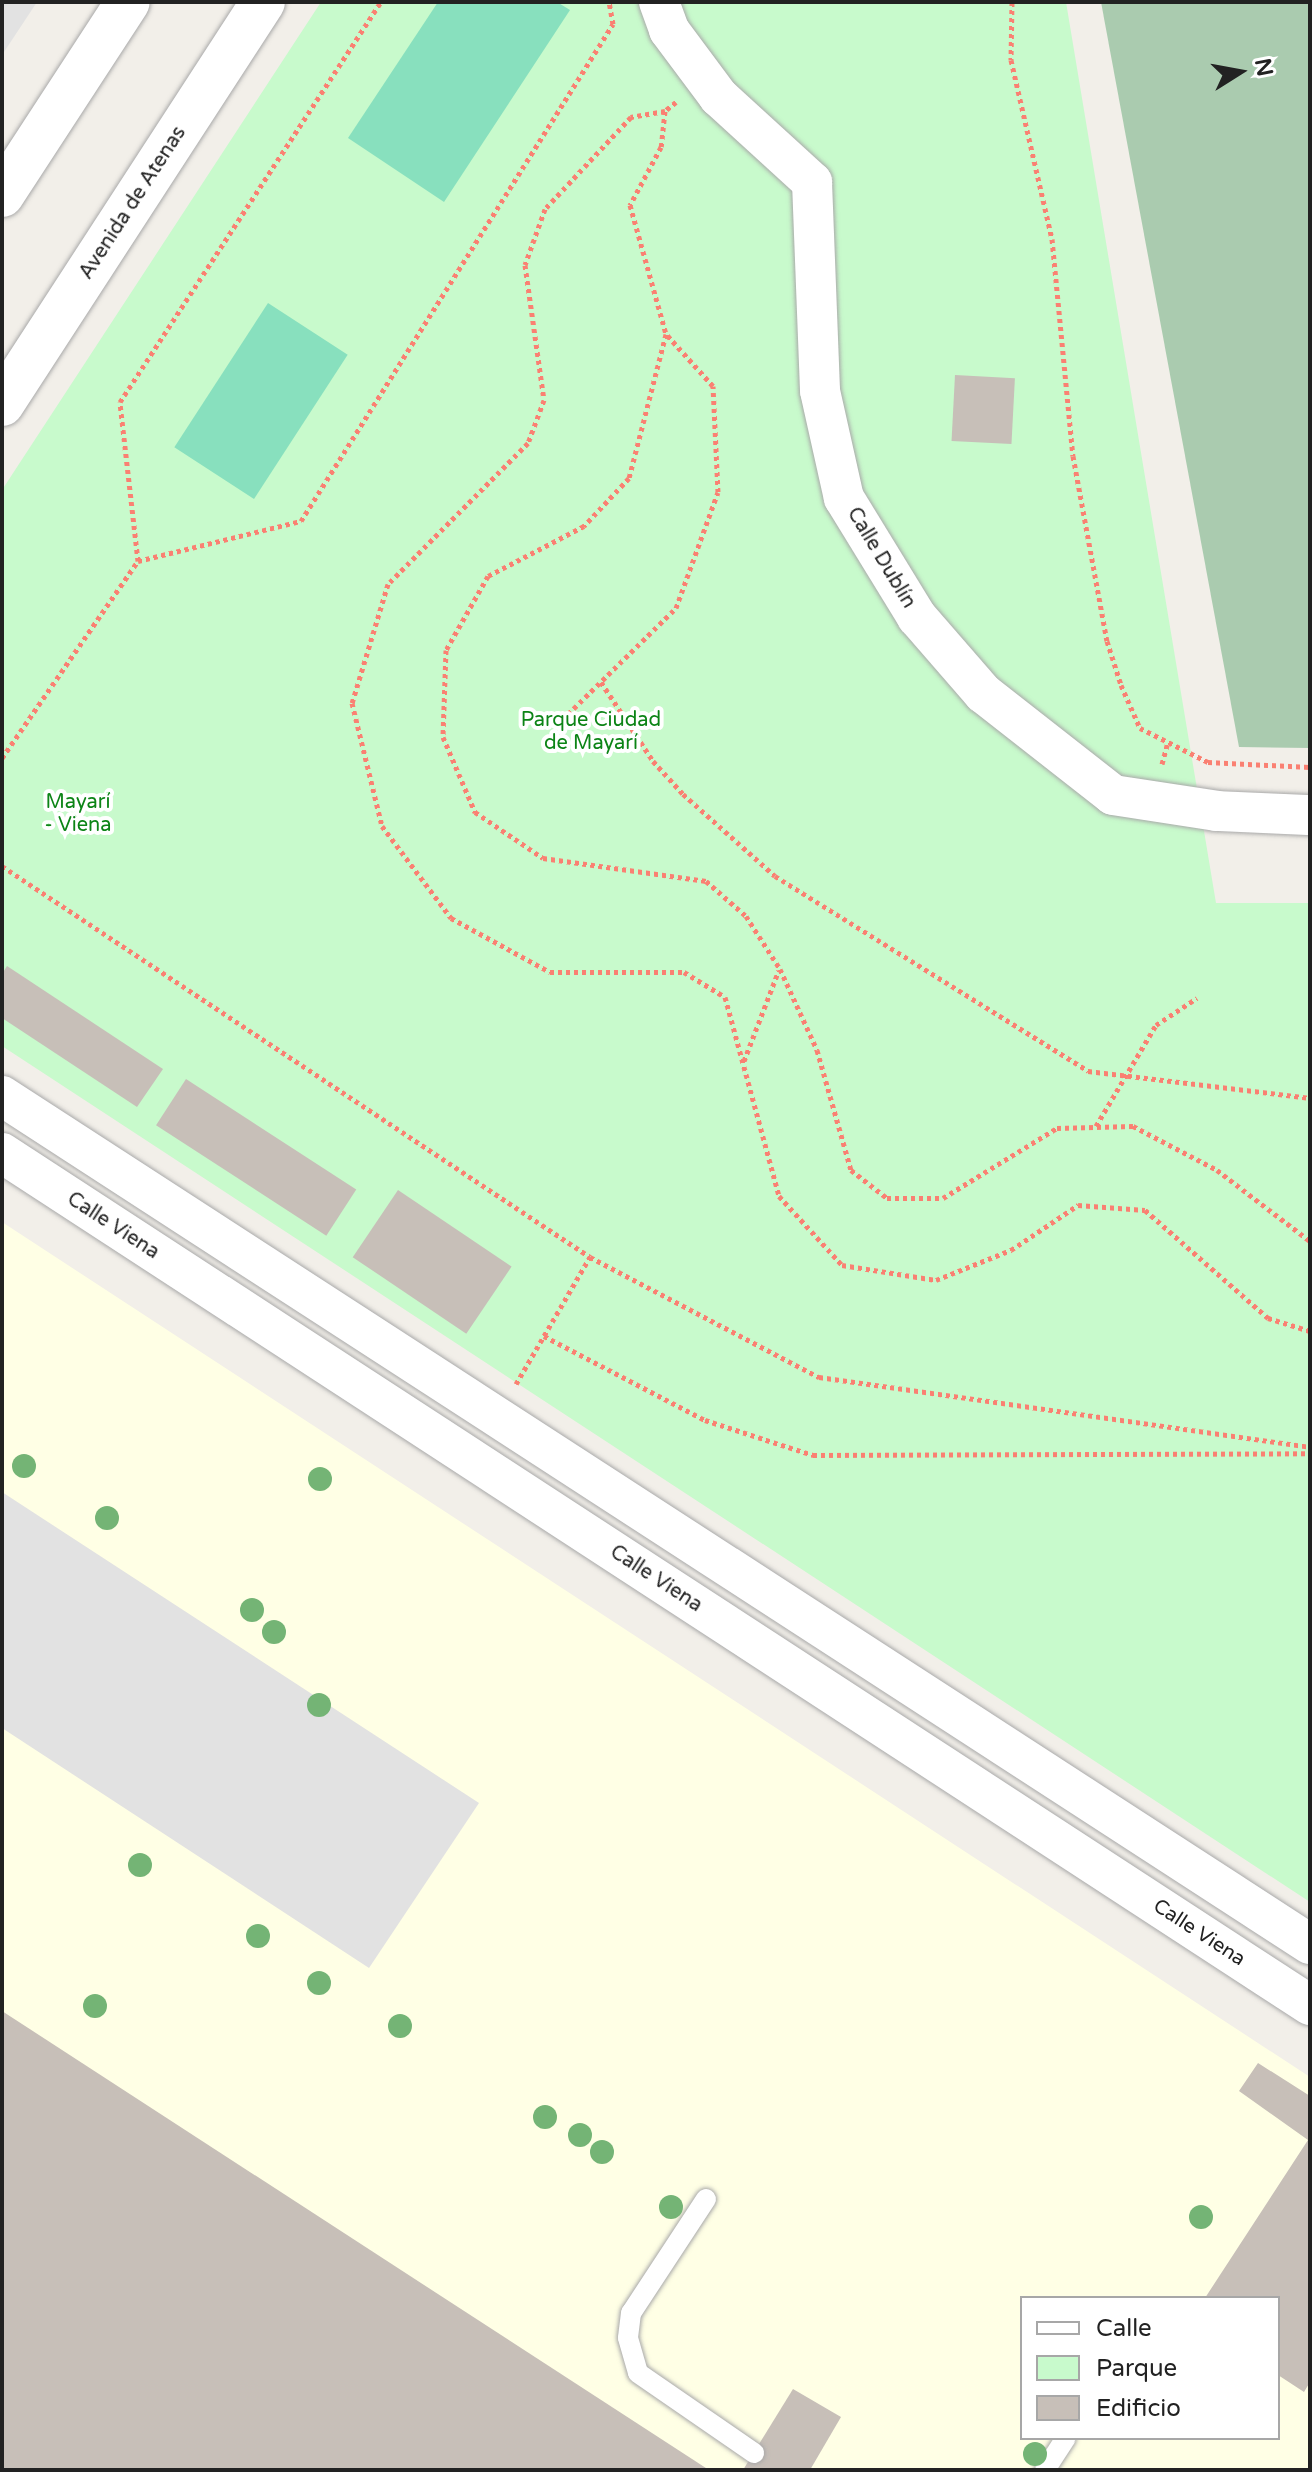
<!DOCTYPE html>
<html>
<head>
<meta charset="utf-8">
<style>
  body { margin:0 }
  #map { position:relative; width:1312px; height:2472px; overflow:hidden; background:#f2efe9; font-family:"Varela Round",sans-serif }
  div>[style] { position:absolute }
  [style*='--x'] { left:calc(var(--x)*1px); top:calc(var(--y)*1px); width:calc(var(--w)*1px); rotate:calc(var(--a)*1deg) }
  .education>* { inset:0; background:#ffffe5 }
  .cemetery>* { inset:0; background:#aacbaf }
  .park>* { inset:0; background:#c8facc }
  .pitch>* { inset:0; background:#88e0be; transform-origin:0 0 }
  .parking>* { inset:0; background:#e2e2e2 }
  .building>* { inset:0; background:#c7bfb8; transform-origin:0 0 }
  .path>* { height:5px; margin-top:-2.5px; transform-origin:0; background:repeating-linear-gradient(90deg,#fa8072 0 4px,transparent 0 8px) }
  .roads { filter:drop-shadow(0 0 2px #a9a9a9) drop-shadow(0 0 2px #a9a9a9) }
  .service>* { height:20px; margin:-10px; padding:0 10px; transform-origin:10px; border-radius:10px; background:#fff }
  .minor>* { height:40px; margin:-20px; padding:0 20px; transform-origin:20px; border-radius:20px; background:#fff }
  .tertiary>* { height:44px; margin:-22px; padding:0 22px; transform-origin:22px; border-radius:22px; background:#fff }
  .trees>* { width:24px; height:24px; margin:-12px; border-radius:50%; background:#74b475 }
  span { translate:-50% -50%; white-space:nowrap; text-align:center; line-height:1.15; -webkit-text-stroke:8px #fff; paint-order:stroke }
  .street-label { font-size:20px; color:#222 }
  .park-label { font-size:20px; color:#0c8416 }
  .frame { position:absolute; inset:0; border:4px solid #222; pointer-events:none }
  .legend { position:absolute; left:1020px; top:2296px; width:260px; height:144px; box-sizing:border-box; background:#fff; border:2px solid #a7a7a7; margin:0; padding:10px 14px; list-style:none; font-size:24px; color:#222 }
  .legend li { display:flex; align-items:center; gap:16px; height:40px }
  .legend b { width:40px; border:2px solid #a7a7a7 }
  .north { position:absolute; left:1200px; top:32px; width:80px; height:80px; -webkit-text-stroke:6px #fff; paint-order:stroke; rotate:79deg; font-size:22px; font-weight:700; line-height:32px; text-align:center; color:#222 }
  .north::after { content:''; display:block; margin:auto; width:28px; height:36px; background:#222; clip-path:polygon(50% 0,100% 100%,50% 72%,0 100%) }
</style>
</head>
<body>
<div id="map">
  <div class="education">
    <i style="clip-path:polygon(evenodd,2px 1222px,1310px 2077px,1310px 2470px,2px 2470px,2px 1222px,1022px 2298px,1278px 2298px,1278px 2438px,1022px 2438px,1022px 2298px)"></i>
  </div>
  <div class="cemetery">
    <i style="clip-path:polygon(1101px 2px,1310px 2px,1310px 748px,1239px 747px)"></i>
  </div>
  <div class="park">
    <i style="clip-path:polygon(321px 2px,1066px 2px,1216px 903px,1310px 903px,1310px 1902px,2px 1046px,2px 490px)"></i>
  </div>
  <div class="pitch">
    <i style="clip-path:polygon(438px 2px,557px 2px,570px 10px,444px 202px,348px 138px)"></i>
    <i style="left:268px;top:303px;width:95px;height:172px;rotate:33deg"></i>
  </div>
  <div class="parking">
    <i style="clip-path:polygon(2px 2px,37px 2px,2px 55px)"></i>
    <i style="clip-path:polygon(2px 1492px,479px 1803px,369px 1968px,2px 1728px)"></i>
  </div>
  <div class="building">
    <i style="left:955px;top:375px;width:60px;height:66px;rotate:3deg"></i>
    <i style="clip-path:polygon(7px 966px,163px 1069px,137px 1107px,2px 1018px,2px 974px)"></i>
    <i style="left:186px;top:1079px;width:203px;height:55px;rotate:33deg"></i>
    <i style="left:398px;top:1190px;width:137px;height:81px;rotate:34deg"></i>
    <i style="clip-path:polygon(2px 2011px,709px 2470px,2px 2470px)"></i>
    <i style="clip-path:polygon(1258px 2063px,1310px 2096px,1310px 2382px,1304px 2392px,1278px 2375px,1278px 2298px,1205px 2298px,1308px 2140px,1239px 2091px)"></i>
    <i style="clip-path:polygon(793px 2389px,841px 2417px,810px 2470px,743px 2470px)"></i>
  </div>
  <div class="path">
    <i style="--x:1012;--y:2;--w:58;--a:91"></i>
    <i style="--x:1011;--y:60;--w:184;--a:77.1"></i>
    <i style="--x:1052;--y:239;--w:218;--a:84.5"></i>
    <i style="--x:1073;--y:456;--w:188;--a:79.6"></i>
    <i style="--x:1107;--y:641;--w:46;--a:72.3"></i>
    <i style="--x:1121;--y:685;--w:47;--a:66.2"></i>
    <i style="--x:1140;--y:728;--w:76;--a:26.6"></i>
    <i style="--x:1208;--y:762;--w:102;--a:2.8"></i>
    <i style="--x:676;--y:102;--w:14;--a:141"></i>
    <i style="--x:665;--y:111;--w:35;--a:170"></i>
    <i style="--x:631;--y:117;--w:126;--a:133.1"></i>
    <i style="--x:545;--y:209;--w:59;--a:109.7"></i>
    <i style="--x:525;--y:265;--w:136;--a:82"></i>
    <i style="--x:544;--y:400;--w:46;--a:110.4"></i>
    <i style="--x:528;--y:443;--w:199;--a:134.8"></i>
    <i style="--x:388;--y:584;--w:124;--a:106.8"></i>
    <i style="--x:352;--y:703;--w:127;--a:76.3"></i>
    <i style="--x:382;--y:826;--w:115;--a:53.1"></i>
    <i style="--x:451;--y:918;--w:113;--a:28.6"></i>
    <i style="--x:550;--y:972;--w:134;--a:0"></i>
    <i style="--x:684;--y:972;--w:48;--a:31.4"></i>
    <i style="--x:725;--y:997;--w:206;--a:74.8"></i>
    <i style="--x:779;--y:1196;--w:93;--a:47.6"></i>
    <i style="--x:842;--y:1265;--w:95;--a:9.1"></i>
    <i style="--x:936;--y:1280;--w:81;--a:-21.8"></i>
    <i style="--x:1011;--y:1250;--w:81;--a:-33.9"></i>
    <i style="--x:1078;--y:1205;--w:67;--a:4.3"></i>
    <i style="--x:1145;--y:1210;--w:164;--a:41.3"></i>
    <i style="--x:1268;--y:1318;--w:44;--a:17.2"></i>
    <i style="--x:665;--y:111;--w:36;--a:96"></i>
    <i style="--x:661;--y:147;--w:66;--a:118.1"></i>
    <i style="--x:630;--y:205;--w:134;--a:74.4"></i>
    <i style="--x:666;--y:334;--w:149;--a:104.4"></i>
    <i style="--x:629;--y:478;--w:66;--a:133.2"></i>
    <i style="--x:584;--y:526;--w:108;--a:152.5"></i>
    <i style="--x:488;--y:576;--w:85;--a:119.6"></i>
    <i style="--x:446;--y:650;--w:87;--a:92"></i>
    <i style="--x:443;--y:737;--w:82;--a:66.9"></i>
    <i style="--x:475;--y:812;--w:82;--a:34.1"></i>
    <i style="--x:543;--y:858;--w:165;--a:8"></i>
    <i style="--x:706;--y:881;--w:53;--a:41.2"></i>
    <i style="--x:746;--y:916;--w:63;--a:57.3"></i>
    <i style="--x:780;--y:969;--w:89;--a:65.4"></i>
    <i style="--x:817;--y:1050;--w:125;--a:74.2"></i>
    <i style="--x:851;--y:1170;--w:46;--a:37.9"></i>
    <i style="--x:887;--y:1198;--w:56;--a:0"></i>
    <i style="--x:943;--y:1198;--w:134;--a:-31.6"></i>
    <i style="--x:1057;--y:1128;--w:76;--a:-1.5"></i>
    <i style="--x:1133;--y:1126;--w:95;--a:27.6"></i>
    <i style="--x:1217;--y:1170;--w:117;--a:37.4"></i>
    <i style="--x:138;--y:561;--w:160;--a:-96.5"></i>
    <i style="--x:120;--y:402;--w:478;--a:-56.9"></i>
    <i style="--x:601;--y:682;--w:95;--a:56.6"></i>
    <i style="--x:653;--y:761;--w:45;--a:47.7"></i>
    <i style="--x:683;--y:794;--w:123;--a:41.7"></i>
    <i style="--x:775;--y:876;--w:369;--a:31.9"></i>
    <i style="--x:1088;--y:1071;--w:224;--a:6.9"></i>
    <i style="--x:568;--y:714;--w:151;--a:-44.5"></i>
    <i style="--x:676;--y:608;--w:123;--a:-70.1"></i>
    <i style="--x:718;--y:492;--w:106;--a:-92.7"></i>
    <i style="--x:713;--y:386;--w:69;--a:-132"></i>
    <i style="--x:2;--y:758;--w:239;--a:-55.4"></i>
    <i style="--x:138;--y:561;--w:168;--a:-13.8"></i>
    <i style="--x:301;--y:521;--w:587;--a:-57.88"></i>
    <i style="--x:613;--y:24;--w:22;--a:-100"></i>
    <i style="--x:1162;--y:764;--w:23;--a:-75"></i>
    <i style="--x:2;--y:866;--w:706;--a:33.62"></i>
    <i style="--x:590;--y:1257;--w:259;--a:27.7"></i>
    <i style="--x:819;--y:1377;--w:496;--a:8.1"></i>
    <i style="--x:744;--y:1061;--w:97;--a:-69"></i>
    <i style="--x:1096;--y:1126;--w:117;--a:-59.3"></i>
    <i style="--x:1156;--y:1025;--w:49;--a:-33.4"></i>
    <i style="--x:544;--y:1336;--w:182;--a:27.6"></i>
    <i style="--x:705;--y:1420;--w:114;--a:18"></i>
    <i style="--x:813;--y:1455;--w:497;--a:-0.2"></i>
    <i style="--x:516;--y:1384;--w:147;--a:-59.8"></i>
  </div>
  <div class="roads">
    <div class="service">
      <i style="--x:706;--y:2199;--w:136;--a:123.3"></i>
      <i style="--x:631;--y:2313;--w:25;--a:97"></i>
      <i style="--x:628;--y:2338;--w:36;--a:74"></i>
      <i style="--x:638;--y:2373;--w:141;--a:34.6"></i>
      <i style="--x:1045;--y:2470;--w:38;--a:-57"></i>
    </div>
    <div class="minor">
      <i style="--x:659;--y:2;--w:30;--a:70"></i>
      <i style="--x:669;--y:30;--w:84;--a:53.3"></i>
      <i style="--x:719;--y:97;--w:126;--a:42.4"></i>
      <i style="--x:812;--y:182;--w:209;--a:87.8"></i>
      <i style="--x:820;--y:391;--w:110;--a:77.4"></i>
      <i style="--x:844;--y:498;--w:140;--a:58.5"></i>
      <i style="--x:917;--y:617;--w:101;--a:49"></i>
      <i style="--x:983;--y:693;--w:165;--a:38.1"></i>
      <i style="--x:1113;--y:795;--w:105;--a:8.7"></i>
      <i style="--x:1217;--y:811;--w:93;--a:2.5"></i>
      <i style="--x:2;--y:1096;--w:1559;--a:32.96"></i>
      <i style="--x:2;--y:1153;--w:1561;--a:33.08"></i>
    </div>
    <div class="tertiary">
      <i style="--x:2;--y:195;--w:230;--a:-56.9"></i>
      <i style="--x:2;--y:404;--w:479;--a:-57"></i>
    </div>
  </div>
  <div class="trees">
    <i style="left:24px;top:1466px"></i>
    <i style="left:320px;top:1479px"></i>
    <i style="left:107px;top:1518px"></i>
    <i style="left:252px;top:1610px"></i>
    <i style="left:274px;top:1632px"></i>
    <i style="left:319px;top:1705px"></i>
    <i style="left:140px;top:1865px"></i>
    <i style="left:258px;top:1936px"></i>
    <i style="left:319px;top:1983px"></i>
    <i style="left:95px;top:2006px"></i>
    <i style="left:400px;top:2026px"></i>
    <i style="left:545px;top:2117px"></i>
    <i style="left:580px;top:2135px"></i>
    <i style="left:602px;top:2152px"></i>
    <i style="left:671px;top:2207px"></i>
    <i style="left:1201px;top:2217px"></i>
    <i style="left:1035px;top:2454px"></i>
  </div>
  <div class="street-label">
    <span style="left:133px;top:203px;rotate:-57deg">Avenida de Atenas</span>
    <span style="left:881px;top:558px;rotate:59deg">Calle Dublín</span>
    <span style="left:113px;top:1226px;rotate:33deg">Calle Viena</span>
    <span style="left:656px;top:1579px;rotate:33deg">Calle Viena</span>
    <span style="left:1199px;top:1933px;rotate:33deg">Calle Viena</span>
  </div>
  <div class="park-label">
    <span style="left:591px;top:732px">Parque Ciudad<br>de Mayarí</span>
    <span style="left:78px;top:814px">Mayarí<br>- Viena</span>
  </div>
  <div class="frame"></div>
  <ul class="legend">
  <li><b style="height:10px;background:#fff"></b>Calle</li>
  <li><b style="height:22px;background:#c8facc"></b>Parque</li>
  <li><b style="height:22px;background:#c7bfb8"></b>Edificio</li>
  </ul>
  <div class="north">N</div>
</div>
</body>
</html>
